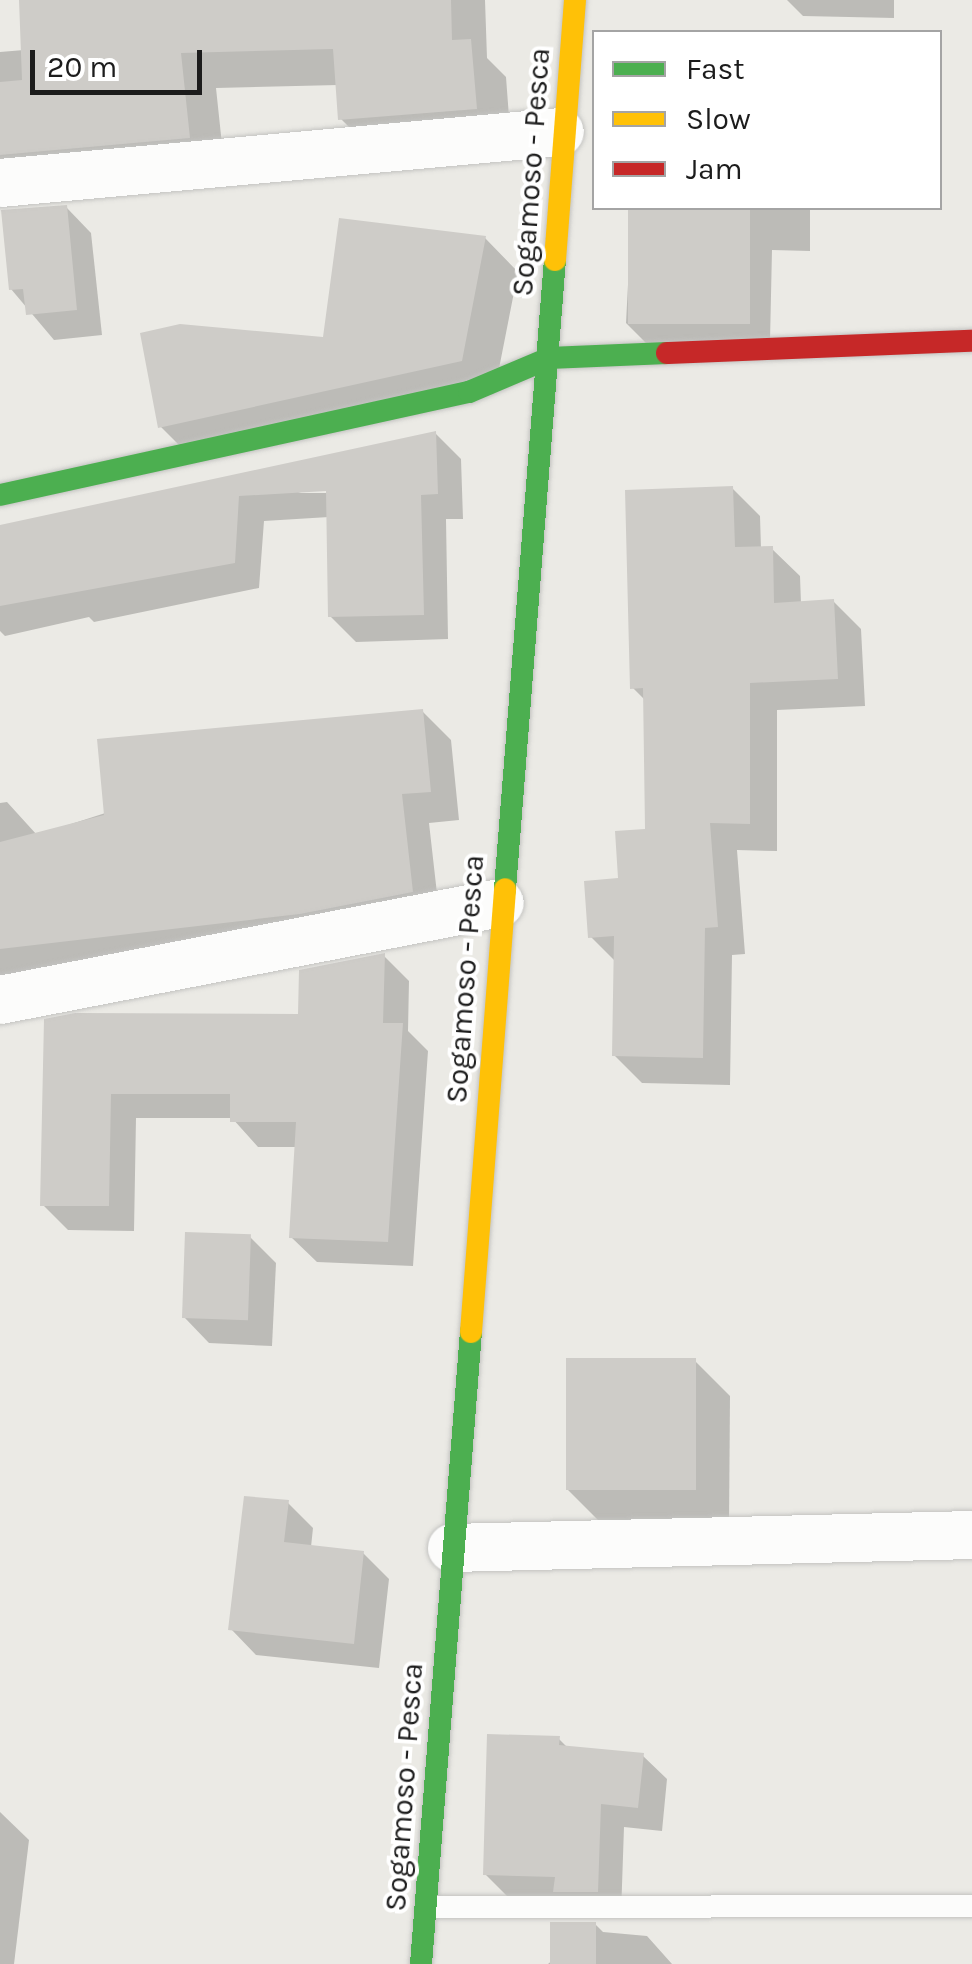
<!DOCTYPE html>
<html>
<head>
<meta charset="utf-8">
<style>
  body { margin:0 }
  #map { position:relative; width:972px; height:1964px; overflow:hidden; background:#ebeae5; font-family:Karla,sans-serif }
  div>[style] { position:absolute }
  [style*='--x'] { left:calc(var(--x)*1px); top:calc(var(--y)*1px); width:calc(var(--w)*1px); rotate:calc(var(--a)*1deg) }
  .shadow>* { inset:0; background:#0003 }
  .building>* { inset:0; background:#ceccc8; transform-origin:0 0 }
  .roads { filter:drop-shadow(0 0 2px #c3c3c1) drop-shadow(0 0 2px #c3c3c1) }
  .lane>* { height:22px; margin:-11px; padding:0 11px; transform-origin:11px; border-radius:11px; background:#fcfcfb }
  .street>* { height:48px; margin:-24px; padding:0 24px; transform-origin:24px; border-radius:24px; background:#fcfcfb }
  .fast>* { height:22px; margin:-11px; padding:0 11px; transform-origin:11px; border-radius:11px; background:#4caf50 }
  .slow>* { height:22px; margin:-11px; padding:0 11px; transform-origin:11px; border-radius:11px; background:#ffc107 }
  .jam>* { height:22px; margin:-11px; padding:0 11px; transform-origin:11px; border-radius:11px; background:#c62828 }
  span { translate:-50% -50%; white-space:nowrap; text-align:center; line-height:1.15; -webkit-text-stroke:8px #fff; paint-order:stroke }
  .street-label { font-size:30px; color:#1c1c1c }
  .legend { position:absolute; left:592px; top:30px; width:350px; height:180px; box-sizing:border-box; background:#fff; border:2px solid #a4a4a4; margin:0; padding:12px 18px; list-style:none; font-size:30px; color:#1c1c1c }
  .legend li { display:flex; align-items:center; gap:20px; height:50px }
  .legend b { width:50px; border:2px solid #a4a4a4 }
  .scale { position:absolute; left:30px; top:50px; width:172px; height:45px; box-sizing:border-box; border:5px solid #1c1c1c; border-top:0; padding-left:12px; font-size:30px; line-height:35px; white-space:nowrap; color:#1c1c1c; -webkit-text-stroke:8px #fff; paint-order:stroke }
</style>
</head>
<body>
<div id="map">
  <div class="shadow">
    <i style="clip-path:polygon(22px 0,485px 0,487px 58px,506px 77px,511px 144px,376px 154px,340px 118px,338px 85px,216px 88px,225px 173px,0 201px,0 52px,24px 50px)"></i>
    <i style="clip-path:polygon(787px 0,894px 0,894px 18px,803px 16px)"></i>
    <i style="clip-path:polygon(66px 207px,91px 233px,102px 335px,54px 340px,11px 289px)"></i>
    <i style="clip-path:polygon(632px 208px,810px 208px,810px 251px,772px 250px,770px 342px,650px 347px,626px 323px)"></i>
    <i style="clip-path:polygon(485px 238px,518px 272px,494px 394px,194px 460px,161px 427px,325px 340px)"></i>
    <i style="clip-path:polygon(evenodd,436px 434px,461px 459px,463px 519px,446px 519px,448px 639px,356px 642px,330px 616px,329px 517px,264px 521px,259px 588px,94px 622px,89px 617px,5px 636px,0 631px,0 526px,436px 434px,338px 488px,339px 493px,298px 493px,310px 489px,338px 488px)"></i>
    <i style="clip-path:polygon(732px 488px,760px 516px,761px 549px,772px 549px,800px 576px,801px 604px,833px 601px,861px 629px,865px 706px,777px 710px,777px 851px,737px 850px,745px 954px,732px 955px,730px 1085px,642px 1083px,614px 1055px,616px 962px,591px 937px,647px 832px,646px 701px,633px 688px)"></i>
    <i style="clip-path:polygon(422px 711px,451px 740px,459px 820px,429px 823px,440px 920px,0 981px,0 803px,7px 802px,37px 835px)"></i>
    <i style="clip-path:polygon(384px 956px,409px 981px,408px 1031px,428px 1051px,413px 1266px,317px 1262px,291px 1237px,297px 1147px,258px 1147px,232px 1118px,136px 1118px,134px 1231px,68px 1230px,43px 1205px,46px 1022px,301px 1017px)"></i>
    <i style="clip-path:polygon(250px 1237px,276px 1263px,272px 1346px,209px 1343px,184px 1317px)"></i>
    <i style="clip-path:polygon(695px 1361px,730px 1396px,729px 1524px,603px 1525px,568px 1490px)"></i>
    <i style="clip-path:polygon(288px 1503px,313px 1528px,311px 1547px,363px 1553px,389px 1579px,379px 1668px,256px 1655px,231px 1629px)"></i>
    <i style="clip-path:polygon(558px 1738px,568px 1748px,642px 1755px,667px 1779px,662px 1831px,624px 1827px,621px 1915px,509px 1898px,485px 1874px)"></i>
    <i style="clip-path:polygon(0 1812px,29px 1840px,14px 1964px,0 1964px)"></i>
    <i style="clip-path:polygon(595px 1924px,603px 1932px,647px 1936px,672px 1964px,548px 1964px)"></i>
  </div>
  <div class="building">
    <i style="clip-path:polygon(19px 0,451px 0,452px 40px,471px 39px,477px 109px,338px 120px,333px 49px,181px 53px,190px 138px,0 155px,0 82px,22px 80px)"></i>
    <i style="clip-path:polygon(67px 205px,77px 310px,26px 315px,23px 289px,9px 290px,1px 210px)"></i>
    <i style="left:628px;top:208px;width:122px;height:116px"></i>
    <i style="clip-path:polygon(339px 218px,486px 236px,462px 361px,158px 428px,140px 333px,180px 324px,323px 337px)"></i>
    <i style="clip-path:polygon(436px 431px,438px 494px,421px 495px,424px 615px,328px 617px,326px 491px,239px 496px,235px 563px,0 606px,0 525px)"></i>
    <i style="clip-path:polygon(733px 486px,735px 547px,773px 546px,774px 603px,834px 599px,838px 679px,750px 683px,750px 824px,710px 823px,718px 927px,705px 928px,703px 1058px,612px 1056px,614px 936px,588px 938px,584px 881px,618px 878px,615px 831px,645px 829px,643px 688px,630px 689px,625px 490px)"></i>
    <i style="clip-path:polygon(423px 709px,431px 792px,402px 794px,413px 892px,300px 914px,0 949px,0 842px,104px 815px,97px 739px)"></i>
    <i style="clip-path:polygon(385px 953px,383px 1023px,403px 1023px,388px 1242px,289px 1238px,296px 1122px,230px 1122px,230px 1094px,111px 1094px,109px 1206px,40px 1206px,44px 1019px,75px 1013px,298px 1014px,299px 970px)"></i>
    <i style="left:185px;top:1232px;width:66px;height:86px;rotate:2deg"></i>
    <i style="left:696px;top:1358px;width:132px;height:130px;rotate:90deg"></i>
    <i style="clip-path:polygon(244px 1496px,289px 1500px,284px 1542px,364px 1551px,354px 1644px,228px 1630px)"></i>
    <i style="clip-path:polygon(487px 1734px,560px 1736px,559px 1745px,644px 1753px,638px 1808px,601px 1804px,598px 1892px,553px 1892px,555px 1877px,483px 1875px)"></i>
    <i style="left:550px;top:1922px;width:46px;height:42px"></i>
  </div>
  <div class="roads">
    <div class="lane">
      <i style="--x:426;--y:1907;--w:546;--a:-0.1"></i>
    </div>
    <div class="street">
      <i style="--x:0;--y:183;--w:562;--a:-5.2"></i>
      <i style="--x:0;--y:1000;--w:509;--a:-10.98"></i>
      <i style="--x:452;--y:1548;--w:520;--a:-1.43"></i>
    </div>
    <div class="fast">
      <i style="--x:0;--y:495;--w:480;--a:-12.4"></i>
      <i style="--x:469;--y:392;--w:87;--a:-23"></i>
      <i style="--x:549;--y:358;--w:118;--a:-2.4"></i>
      <i style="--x:505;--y:889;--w:631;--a:-85.46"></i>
      <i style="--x:421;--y:1964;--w:634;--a:-85.48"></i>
    </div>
    <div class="slow">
      <i style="--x:555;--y:260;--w:261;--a:-85.6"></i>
      <i style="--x:471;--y:1332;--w:444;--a:-85.6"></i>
    </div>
    <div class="jam">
      <i style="--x:667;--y:353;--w:305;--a:-2.3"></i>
    </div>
  </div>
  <div class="street-label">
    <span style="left:531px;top:172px;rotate:-86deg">Sogamoso - Pesca</span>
    <span style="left:465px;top:979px;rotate:-86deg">Sogamoso - Pesca</span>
    <span style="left:404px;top:1787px;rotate:-86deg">Sogamoso - Pesca</span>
  </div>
  <ul class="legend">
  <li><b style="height:12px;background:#4caf50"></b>Fast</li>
  <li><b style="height:12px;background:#ffc107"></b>Slow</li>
  <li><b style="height:12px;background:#c62828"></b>Jam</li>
  </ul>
  <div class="scale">20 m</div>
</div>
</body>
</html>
